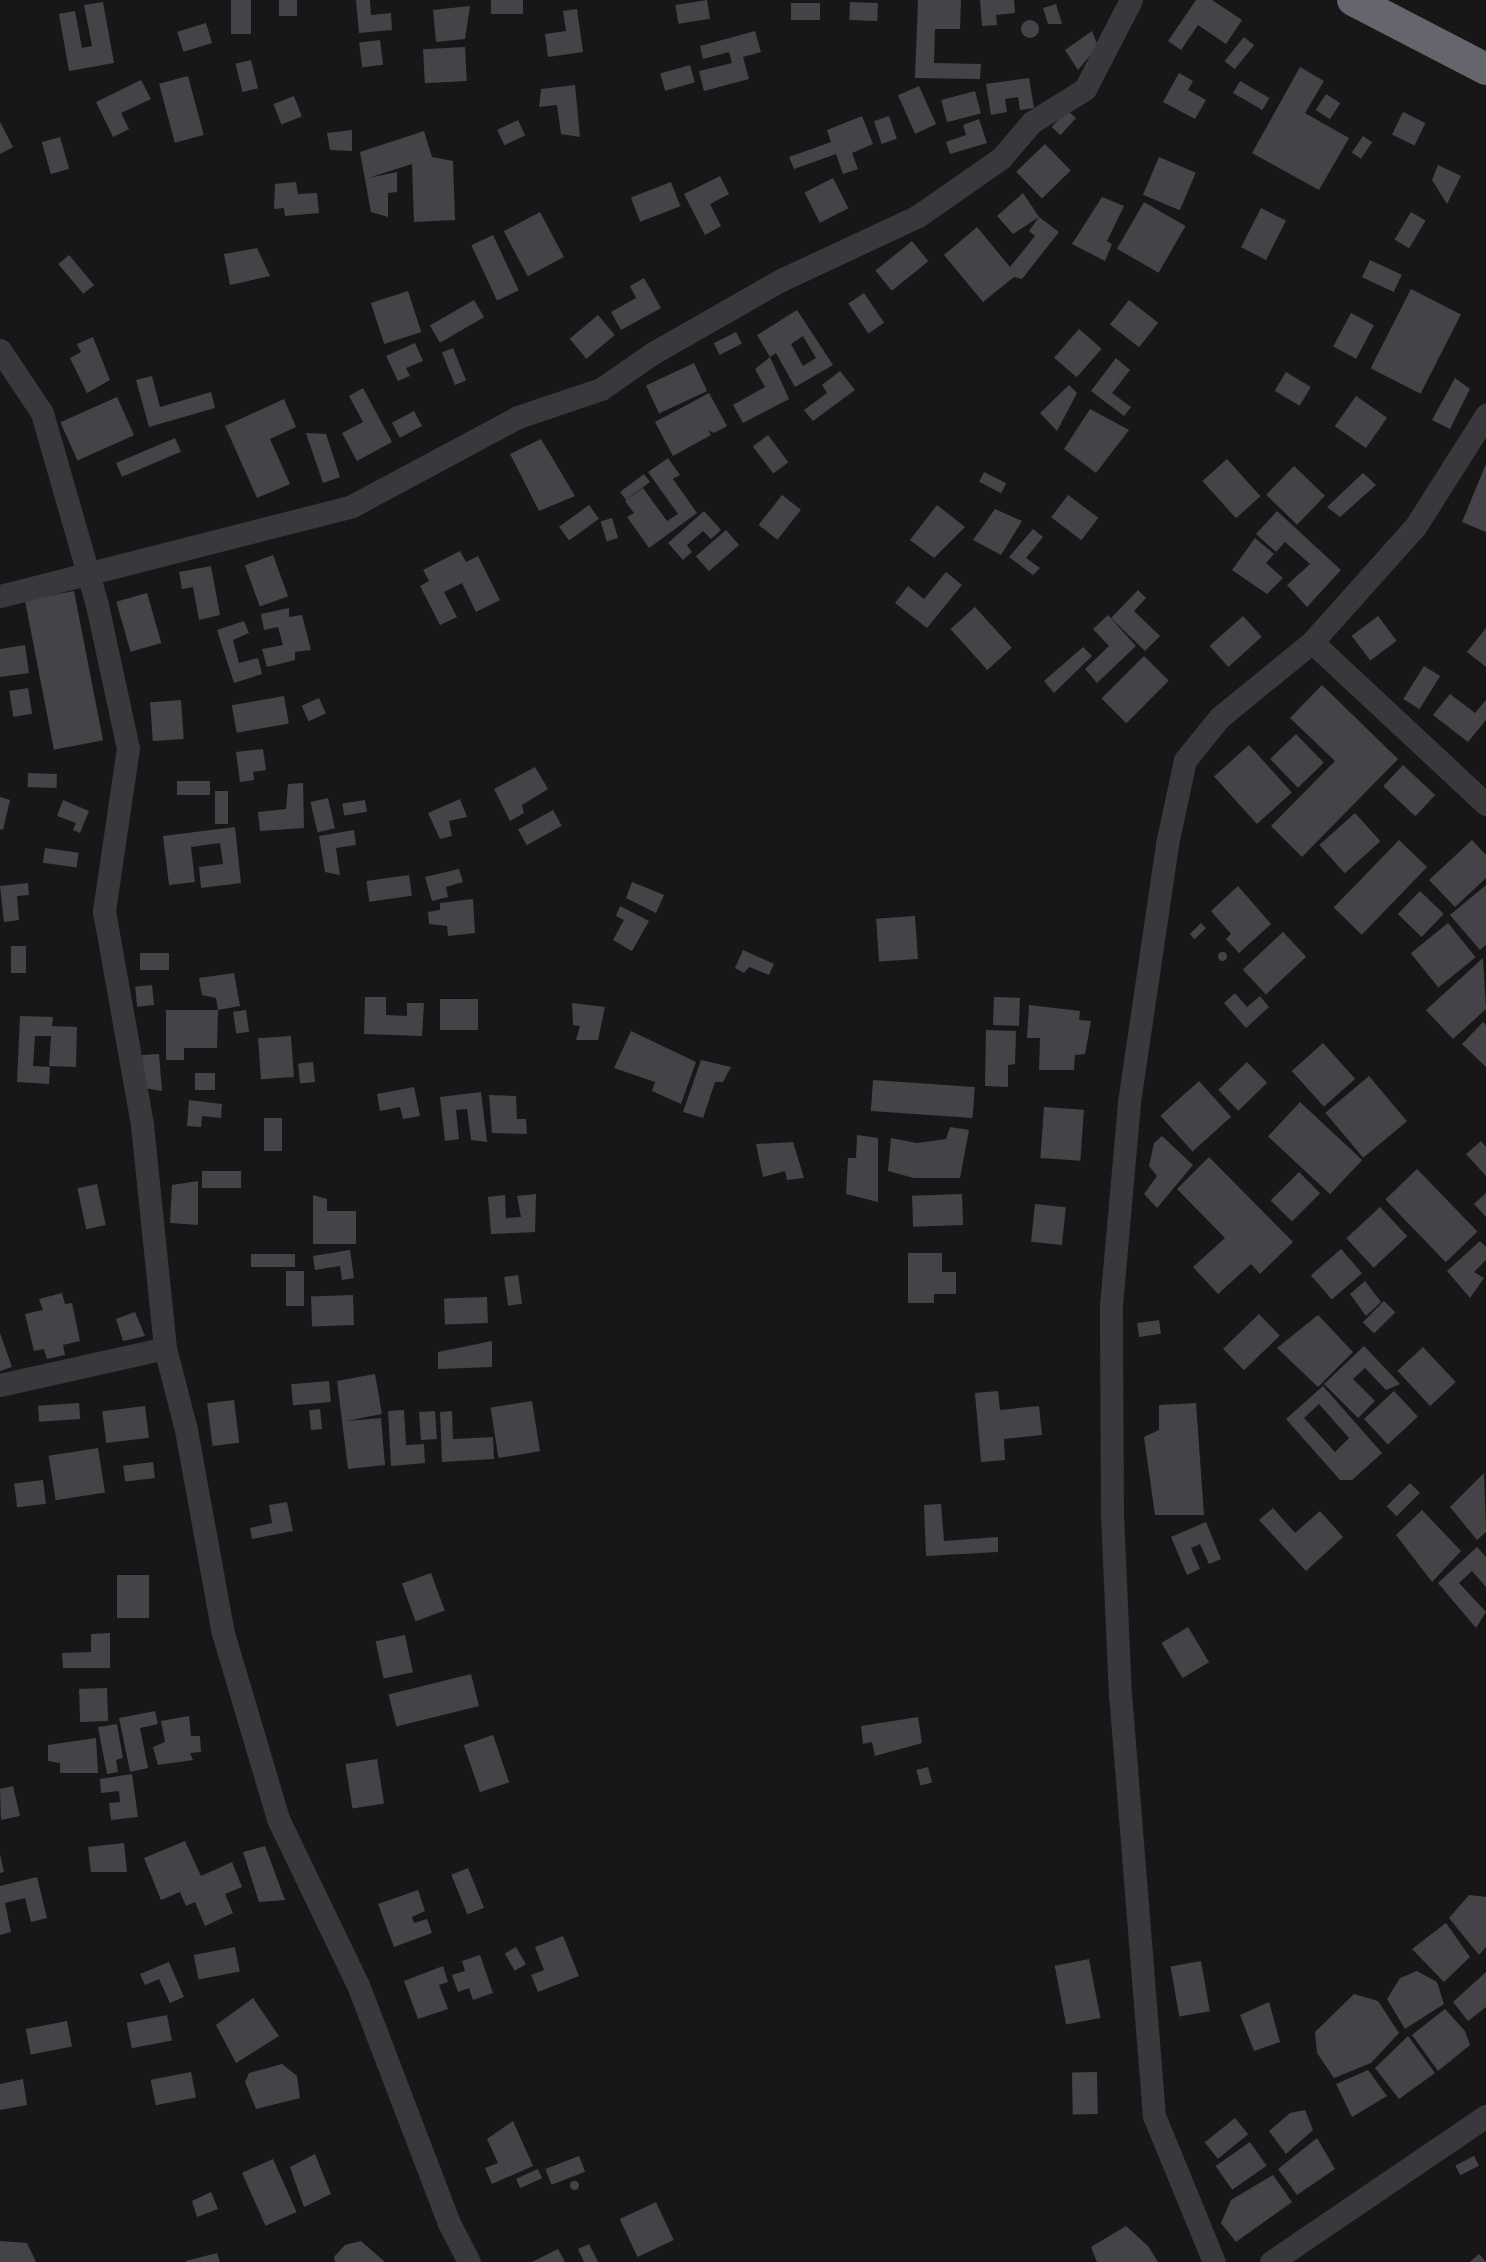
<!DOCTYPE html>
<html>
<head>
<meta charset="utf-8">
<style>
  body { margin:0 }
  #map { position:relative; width:1486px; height:2262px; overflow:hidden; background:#171718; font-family:Barlow,sans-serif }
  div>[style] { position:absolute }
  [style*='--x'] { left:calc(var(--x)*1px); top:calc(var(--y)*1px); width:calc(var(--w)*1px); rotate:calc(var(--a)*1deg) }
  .building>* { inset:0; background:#444448; transform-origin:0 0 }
  .round { border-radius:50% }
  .minor>* { height:23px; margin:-11.5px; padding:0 11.5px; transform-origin:11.5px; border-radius:11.5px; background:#38383d }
  .highway>* { height:32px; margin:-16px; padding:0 16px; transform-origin:16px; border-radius:16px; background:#65656d }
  span { translate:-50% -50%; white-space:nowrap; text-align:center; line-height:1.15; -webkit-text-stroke:6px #121213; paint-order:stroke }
</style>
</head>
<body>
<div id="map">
  <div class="building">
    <i style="left:231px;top:0;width:20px;height:34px"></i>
    <i style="left:279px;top:0;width:18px;height:16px"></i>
    <i style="clip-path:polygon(356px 0,370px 0,371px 15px,391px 13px,392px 30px,359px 33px)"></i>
    <i style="left:491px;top:0;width:32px;height:14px"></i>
    <i style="left:707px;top:0;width:19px;height:32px;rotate:81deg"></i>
    <i style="clip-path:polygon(918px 0,961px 0,960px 29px,935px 29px,934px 63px,981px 64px,980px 79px,915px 78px)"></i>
    <i style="clip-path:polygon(980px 0,1014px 0,1015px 13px,996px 15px,997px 25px,982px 26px)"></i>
    <i style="clip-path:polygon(1196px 0,1212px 0,1242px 20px,1226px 44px,1198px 25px,1181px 50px,1168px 41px)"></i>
    <i style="clip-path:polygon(103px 2px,114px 63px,69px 71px,59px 14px,75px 11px,82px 48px,92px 46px,84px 5px)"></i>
    <i style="left:850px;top:2px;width:28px;height:18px;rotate:2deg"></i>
    <i style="left:820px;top:3px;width:17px;height:29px;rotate:90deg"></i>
    <i style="clip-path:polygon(1056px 4px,1062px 24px,1048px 24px,1043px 8px)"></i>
    <i style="clip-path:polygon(470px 6px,465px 39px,436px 42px,433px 10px)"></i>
    <i style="clip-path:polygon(577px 9px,583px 52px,548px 57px,545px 34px,566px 31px,563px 11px)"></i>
    <i class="round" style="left:1021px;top:20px;width:18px;height:18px"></i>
    <i style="left:206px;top:23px;width:21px;height:30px;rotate:73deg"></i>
    <i style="clip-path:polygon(755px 31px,761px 52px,743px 57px,749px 79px,704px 91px,699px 71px,732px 63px,729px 52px,703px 59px,700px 46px)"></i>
    <i style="clip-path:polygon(1092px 31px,1098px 46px,1078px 70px,1065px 50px)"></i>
    <i style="left:1244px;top:37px;width:13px;height:31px;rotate:39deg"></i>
    <i style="left:380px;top:40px;width:25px;height:21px;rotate:83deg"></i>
    <i style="left:465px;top:47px;width:34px;height:42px;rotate:87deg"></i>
    <i style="left:251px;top:60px;width:29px;height:16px;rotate:76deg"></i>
    <i style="left:690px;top:65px;width:18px;height:31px;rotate:74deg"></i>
    <i style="clip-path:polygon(1300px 67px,1324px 81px,1305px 113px,1349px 138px,1319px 190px,1252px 153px)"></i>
    <i style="clip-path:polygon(1179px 73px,1193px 81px,1188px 90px,1206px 100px,1195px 119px,1163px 102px)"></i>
    <i style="left:188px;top:76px;width:61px;height:30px;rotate:75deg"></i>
    <i style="clip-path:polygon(1029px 78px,1034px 108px,1020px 110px,1018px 97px,1005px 99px,1007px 112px,991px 115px,986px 84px)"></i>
    <i style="clip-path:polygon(141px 80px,151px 99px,121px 113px,129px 129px,113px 137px,96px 102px)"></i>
    <i style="left:1240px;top:81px;width:34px;height:14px;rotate:30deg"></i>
    <i style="clip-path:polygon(575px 85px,580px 137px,561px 134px,557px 105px,539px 107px,541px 89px)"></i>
    <i style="left:919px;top:86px;width:42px;height:23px;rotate:66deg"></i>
    <i style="left:975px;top:91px;width:23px;height:35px;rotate:75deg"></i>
    <i style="left:1326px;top:94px;width:17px;height:19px;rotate:33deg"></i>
    <i style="left:294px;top:96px;width:22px;height:22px;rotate:69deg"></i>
    <i style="left:1067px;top:110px;width:12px;height:23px;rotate:42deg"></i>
    <i style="left:1403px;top:112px;width:25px;height:25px;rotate:26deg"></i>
    <i style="clip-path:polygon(862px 116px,873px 144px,852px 153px,858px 169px,843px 174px,836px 154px,794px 169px,789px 157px,831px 142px,827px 130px)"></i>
    <i style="left:889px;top:116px;width:24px;height:16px;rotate:71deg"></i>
    <i style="clip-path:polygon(979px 119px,987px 143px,950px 154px,946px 142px,966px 135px,963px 125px)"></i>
    <i style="left:518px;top:120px;width:17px;height:23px;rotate:65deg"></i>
    <i style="clip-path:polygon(0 122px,13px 147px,0 154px)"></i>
    <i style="clip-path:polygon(352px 130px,352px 151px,330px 150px,327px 133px)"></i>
    <i style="clip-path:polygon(424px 131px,432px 157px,453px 161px,455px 220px,414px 222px,412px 164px,368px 178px,397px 172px,397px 192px,388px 193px,388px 217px,371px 212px,360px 152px)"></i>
    <i style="left:1363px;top:136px;width:11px;height:20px;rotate:34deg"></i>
    <i style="left:60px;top:137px;width:33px;height:19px;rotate:74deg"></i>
    <i style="left:1045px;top:144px;width:37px;height:40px;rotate:46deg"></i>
    <i style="left:1159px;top:157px;width:40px;height:41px;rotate:23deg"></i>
    <i style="clip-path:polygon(1438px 165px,1461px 176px,1447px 204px,1432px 180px)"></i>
    <i style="clip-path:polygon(720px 176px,729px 194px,710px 204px,721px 226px,705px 235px,684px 194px)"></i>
    <i style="left:833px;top:178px;width:34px;height:32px;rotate:63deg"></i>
    <i style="clip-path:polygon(296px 182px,298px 194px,317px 193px,319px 213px,285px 216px,284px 208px,274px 209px,275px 184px)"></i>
    <i style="left:671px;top:182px;width:26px;height:43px;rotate:69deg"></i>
    <i style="clip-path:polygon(1023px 193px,1039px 217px,1059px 232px,1022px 279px,1014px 277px,983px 302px,944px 255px,977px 227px,1010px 267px,1035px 236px,1029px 231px,1039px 217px,1013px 234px,997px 216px)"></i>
    <i style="clip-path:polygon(1102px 197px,1124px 206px,1107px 241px,1112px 244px,1105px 261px,1072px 244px)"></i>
    <i style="left:1144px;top:202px;width:48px;height:54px;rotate:30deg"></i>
    <i style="left:1261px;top:208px;width:28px;height:44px;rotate:27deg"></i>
    <i style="left:540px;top:212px;width:51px;height:41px;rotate:62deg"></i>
    <i style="left:1411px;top:212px;width:17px;height:32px;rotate:31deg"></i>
    <i style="left:493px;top:235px;width:61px;height:24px;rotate:65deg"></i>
    <i style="left:912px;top:241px;width:26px;height:47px;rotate:51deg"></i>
    <i style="clip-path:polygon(257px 248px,270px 276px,230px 285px,224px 254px)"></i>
    <i style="left:69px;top:255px;width:39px;height:14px;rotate:50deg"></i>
    <i style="left:1370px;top:260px;width:35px;height:19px;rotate:25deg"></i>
    <i style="clip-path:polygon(644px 278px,661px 308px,621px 330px,611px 312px,636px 298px,630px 286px)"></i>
    <i style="left:1411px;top:289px;width:56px;height:89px;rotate:27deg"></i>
    <i style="left:408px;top:291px;width:43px;height:39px;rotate:72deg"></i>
    <i style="left:864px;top:293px;width:36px;height:19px;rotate:56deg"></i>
    <i style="left:474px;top:300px;width:20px;height:51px;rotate:60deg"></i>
    <i style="left:1129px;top:300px;width:37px;height:31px;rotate:38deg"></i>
    <i style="clip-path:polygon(evenodd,797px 310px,833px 365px,795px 387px,776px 353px,770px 357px,757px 335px,797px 310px,803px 336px,816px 358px,803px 366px,791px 344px,803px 336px)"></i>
    <i style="left:1351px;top:313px;width:26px;height:38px;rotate:28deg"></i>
    <i style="left:598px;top:315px;width:26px;height:37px;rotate:50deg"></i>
    <i style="left:1079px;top:329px;width:30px;height:38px;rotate:41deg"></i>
    <i style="left:736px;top:332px;width:13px;height:25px;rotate:63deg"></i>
    <i style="clip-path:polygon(93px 337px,110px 380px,87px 393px,70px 358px,81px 352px,77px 344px)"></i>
    <i style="clip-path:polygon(415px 343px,423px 361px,406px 368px,410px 376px,398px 381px,386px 356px)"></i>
    <i style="left:453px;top:348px;width:35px;height:12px;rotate:68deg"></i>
    <i style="clip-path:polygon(770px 357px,789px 399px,743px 423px,733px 405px,765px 387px,755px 369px)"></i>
    <i style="clip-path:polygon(1116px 358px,1130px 370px,1112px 393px,1131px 407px,1124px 416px,1091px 391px)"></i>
    <i style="left:694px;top:363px;width:31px;height:53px;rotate:65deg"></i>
    <i style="clip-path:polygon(840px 371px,855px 390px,813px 421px,804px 410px,827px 393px,822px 385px)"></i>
    <i style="left:1286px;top:372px;width:29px;height:22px;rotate:31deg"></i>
    <i style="clip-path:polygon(152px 376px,160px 407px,211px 392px,215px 408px,149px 427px,136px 380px)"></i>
    <i style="clip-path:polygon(1455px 378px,1470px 389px,1450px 429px,1432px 420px)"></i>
    <i style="clip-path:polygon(1069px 385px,1077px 393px,1057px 431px,1040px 413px)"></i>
    <i style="clip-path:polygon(363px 388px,392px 442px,357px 461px,342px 433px,363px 422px,349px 396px)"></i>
    <i style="clip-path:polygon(709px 393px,727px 426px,714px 433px,708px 430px,711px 435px,673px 456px,655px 422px)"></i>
    <i style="left:1356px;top:396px;width:38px;height:37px;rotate:35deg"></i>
    <i style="left:117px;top:397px;width:42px;height:62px;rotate:66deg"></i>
    <i style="clip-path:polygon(284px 399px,296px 427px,270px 439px,290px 484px,257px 498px,225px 426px)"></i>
    <i style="clip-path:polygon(1090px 409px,1129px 430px,1096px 473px,1064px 449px)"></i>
    <i style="left:414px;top:411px;width:17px;height:25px;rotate:62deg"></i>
    <i style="clip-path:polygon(306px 433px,326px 434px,340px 477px,323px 483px)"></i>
    <i style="left:768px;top:435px;width:34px;height:19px;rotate:53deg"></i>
    <i style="left:175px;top:438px;width:15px;height:64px;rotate:67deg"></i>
    <i style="clip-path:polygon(541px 439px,575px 496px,539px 511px,510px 454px)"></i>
    <i style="clip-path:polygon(668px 458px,680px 475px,673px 479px,697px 513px,649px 548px,627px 517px,634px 513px,625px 501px,643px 488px,667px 521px,678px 514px,648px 472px)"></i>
    <i style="left:1227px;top:459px;width:50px;height:33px;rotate:48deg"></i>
    <i style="clip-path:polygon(1486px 464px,1486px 532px,1462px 522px)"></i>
    <i style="left:1294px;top:466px;width:43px;height:40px;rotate:44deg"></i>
    <i style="left:984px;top:472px;width:25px;height:11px;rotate:27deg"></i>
    <i style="clip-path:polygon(1363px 473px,1376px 485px,1340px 517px,1327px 507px)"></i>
    <i style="left:644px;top:474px;width:10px;height:30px;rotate:53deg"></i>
    <i style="left:782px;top:495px;width:24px;height:38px;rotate:38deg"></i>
    <i style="left:1068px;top:495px;width:38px;height:28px;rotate:37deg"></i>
    <i style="left:589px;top:505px;width:17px;height:37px;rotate:54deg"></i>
    <i style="clip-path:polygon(937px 505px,965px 527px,934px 558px,910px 540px)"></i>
    <i style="clip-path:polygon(995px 509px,1022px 521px,1001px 555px,973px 540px)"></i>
    <i style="clip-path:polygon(704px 511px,721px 530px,711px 539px,703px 531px,687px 545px,692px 552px,683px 560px,668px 543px)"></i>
    <i style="clip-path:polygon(1277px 511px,1341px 570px,1307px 607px,1287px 585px,1310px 564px,1285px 542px,1276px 552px,1256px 534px)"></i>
    <i style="left:612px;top:518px;width:21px;height:12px;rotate:73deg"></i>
    <i style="clip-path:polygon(1033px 529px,1043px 537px,1026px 558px,1040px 568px,1033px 575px,1009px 557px)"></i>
    <i style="left:726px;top:530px;width:20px;height:40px;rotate:49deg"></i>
    <i style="clip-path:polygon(1255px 538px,1274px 554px,1266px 563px,1283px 578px,1267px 594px,1232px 570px)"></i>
    <i style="clip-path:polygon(460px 551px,466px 562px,478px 556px,500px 600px,476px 612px,462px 583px,444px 592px,457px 617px,440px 625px,420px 586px,429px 581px,423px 570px)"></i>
    <i style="left:273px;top:555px;width:44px;height:30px;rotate:70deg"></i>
    <i style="clip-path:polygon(211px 566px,220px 615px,199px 620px,193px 587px,182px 589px,179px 572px)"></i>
    <i style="clip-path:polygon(946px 572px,962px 585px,927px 628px,895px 603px,908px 586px,924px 599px)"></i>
    <i style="clip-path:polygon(1138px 590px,1146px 598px,1134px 611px,1160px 636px,1145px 651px,1111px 618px)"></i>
    <i style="left:74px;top:591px;width:152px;height:50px;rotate:79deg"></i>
    <i style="left:147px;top:593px;width:52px;height:32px;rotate:74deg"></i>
    <i style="left:975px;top:607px;width:55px;height:33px;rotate:48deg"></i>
    <i style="clip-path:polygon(289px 608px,289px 617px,302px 615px,311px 650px,295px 652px,295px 660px,267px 667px,262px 649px,283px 645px,278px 627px,264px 630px,261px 614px)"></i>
    <i style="clip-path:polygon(1108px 615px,1136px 646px,1097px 683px,1085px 669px,1109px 646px,1093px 629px)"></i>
    <i style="left:1243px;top:616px;width:28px;height:45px;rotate:48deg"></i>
    <i style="left:1378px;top:616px;width:31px;height:33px;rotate:53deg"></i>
    <i style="clip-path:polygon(244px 621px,249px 633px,233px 640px,239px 663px,258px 658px,262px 674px,234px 683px,217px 630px)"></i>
    <i style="clip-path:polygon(1486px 628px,1486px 667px,1467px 652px)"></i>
    <i style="clip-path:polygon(25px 645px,29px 673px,0 677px,0 649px)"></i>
    <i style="clip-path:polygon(1083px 647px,1092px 656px,1054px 693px,1044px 681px)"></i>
    <i style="left:1144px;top:656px;width:35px;height:60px;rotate:45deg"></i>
    <i style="left:1424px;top:666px;width:19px;height:39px;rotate:32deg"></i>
    <i style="clip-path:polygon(1322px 685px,1398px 759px,1302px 857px,1271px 826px,1335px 761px,1290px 718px)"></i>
    <i style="left:28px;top:688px;width:26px;height:19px;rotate:81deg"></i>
    <i style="clip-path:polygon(1450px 694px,1475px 713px,1486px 700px,1486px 720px,1468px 742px,1433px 715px)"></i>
    <i style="left:284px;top:696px;width:28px;height:53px;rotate:80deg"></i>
    <i style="left:319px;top:698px;width:17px;height:19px;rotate:66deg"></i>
    <i style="left:181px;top:700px;width:39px;height:31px;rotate:86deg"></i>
    <i style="left:1296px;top:734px;width:40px;height:36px;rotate:46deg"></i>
    <i style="left:1249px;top:745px;width:64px;height:47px;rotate:48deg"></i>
    <i style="clip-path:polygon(263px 749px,266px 770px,253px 772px,254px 780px,240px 782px,236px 752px)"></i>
    <i style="left:1403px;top:765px;width:44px;height:29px;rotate:43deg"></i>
    <i style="clip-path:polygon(535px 767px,548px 789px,522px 805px,524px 813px,510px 821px,494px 789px)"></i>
    <i style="left:28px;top:773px;width:29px;height:14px;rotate:2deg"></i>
    <i style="left:210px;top:781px;width:14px;height:33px;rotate:90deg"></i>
    <i style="clip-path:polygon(303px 783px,304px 828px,260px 831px,258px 812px,286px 809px,288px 784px)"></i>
    <i style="left:215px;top:791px;width:13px;height:33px"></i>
    <i style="clip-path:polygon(0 797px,10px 800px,3px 830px,0 829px)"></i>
    <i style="left:328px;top:798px;width:31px;height:18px;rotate:77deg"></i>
    <i style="clip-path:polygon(460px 799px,467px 817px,449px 821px,452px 836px,440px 839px,428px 813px)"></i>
    <i style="clip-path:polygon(63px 800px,89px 811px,80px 833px,73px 830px,76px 823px,57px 816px)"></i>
    <i style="left:365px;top:800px;width:12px;height:23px;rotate:81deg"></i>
    <i style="left:553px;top:810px;width:18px;height:40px;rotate:61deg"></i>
    <i style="left:1355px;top:813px;width:38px;height:48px;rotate:48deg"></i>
    <i style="clip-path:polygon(235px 827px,241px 883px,201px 888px,199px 867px,223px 864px,220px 843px,191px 847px,195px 882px,169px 885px,163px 836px)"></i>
    <i style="clip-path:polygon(354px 830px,356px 845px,336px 848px,340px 875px,325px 872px,319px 836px)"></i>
    <i style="left:1399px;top:840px;width:39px;height:94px;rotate:44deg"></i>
    <i style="clip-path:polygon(1472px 840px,1486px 855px,1486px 878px,1455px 907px,1429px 880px)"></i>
    <i style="left:45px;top:848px;width:34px;height:15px;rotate:8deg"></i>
    <i style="clip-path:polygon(459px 869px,463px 882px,446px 887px,448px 897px,432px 901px,425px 877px)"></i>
    <i style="left:409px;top:875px;width:21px;height:43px;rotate:82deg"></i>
    <i style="clip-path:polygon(632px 882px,664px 895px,656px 913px,626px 898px)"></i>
    <i style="clip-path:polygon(28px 883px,29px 895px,17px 896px,19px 920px,4px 922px,0 886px)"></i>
    <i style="clip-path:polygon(1486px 885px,1486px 945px,1480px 950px,1450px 915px)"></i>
    <i style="clip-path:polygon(1238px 886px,1271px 924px,1239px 953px,1226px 939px,1231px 934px,1211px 911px)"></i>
    <i style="left:1420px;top:891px;width:33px;height:32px;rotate:44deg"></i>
    <i style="clip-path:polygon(473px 899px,475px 933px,448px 936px,447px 926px,429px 924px,428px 912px,440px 910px,440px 903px)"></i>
    <i style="clip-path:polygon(620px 906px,649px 921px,632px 951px,613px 940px,624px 920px,616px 916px)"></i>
    <i style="left:915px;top:916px;width:43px;height:39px;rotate:86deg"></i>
    <i style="left:1201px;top:923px;width:7px;height:16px;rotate:45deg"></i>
    <i style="left:1448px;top:923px;width:44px;height:48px;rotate:51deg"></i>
    <i style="left:1283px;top:932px;width:34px;height:55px;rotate:47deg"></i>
    <i style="left:11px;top:946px;width:15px;height:27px"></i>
    <i style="clip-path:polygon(743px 950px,774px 964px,769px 975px,749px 967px,744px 973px,735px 968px)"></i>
    <i class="round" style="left:1217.5px;top:951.5px;width:9px;height:9px"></i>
    <i style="left:140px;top:953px;width:29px;height:17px"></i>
    <i style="clip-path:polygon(1483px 958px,1486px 1009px,1453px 1039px,1426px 1010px)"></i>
    <i style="clip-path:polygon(234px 973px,240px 1006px,218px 1010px,216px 998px,202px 995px,199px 978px)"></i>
    <i style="left:152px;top:985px;width:20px;height:17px;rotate:84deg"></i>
    <i style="clip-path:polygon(1235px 993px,1247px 1007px,1260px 996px,1269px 1007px,1246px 1028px,1224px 1003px)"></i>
    <i style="clip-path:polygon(365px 997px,386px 997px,386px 1015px,407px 1016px,407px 1003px,424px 1003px,422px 1036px,364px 1034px)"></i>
    <i style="left:994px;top:997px;width:26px;height:28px;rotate:2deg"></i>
    <i style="left:478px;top:999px;width:31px;height:38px;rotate:90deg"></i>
    <i style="clip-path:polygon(572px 1003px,605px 1007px,598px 1040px,576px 1040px,580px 1026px,573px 1025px)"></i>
    <i style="clip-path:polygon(1029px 1005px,1080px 1011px,1079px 1020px,1091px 1021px,1085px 1054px,1075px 1055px,1074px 1070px,1039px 1070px,1040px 1038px,1027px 1038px)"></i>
    <i style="clip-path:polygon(166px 1010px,218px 1010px,217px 1048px,184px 1048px,184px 1060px,166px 1060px)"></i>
    <i style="left:246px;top:1010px;width:22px;height:13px;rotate:82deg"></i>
    <i style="clip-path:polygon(20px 1016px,53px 1017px,52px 1026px,77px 1027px,76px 1067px,49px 1066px,51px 1036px,35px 1036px,33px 1066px,50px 1067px,49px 1084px,17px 1082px)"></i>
    <i style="clip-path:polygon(1483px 1022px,1486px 1025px,1486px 1067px,1462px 1044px)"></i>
    <i style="clip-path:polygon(986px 1030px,1016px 1031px,1015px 1064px,1008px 1065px,1008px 1087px,985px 1086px)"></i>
    <i style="clip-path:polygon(631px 1031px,696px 1062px,681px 1104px,652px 1091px,655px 1082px,614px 1068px)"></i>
    <i style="left:291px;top:1036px;width:41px;height:33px;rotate:86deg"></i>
    <i style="left:1323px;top:1043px;width:48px;height:42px;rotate:48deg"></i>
    <i style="clip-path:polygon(159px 1054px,162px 1091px,144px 1088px,142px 1055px)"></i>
    <i style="clip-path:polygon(701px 1060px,731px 1067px,723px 1082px,715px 1082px,703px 1118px,683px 1112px)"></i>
    <i style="left:313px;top:1062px;width:20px;height:15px;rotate:84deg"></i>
    <i style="left:1247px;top:1062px;width:29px;height:40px;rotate:46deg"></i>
    <i style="left:195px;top:1073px;width:20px;height:17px"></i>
    <i style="left:1369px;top:1076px;width:59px;height:57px;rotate:50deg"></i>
    <i style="left:873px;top:1080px;width:102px;height:31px;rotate:4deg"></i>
    <i style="left:1199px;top:1081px;width:48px;height:52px;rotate:48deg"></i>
    <i style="clip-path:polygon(414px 1087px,420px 1116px,403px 1119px,400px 1107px,380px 1111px,377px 1094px)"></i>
    <i style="clip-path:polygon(481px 1092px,487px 1142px,471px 1140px,467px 1109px,456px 1110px,459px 1139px,445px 1141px,440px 1097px)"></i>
    <i style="clip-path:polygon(489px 1095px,516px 1096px,517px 1119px,526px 1119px,527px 1134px,492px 1133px)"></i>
    <i style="clip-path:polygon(189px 1100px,222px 1104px,221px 1118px,202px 1116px,201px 1127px,187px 1126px)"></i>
    <i style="left:1300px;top:1102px;width:85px;height:47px;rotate:43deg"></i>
    <i style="left:1044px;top:1107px;width:40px;height:51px;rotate:4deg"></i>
    <i style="left:264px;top:1118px;width:18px;height:33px"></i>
    <i style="clip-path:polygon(950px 1127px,969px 1130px,960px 1178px,914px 1178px,888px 1171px,891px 1138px,917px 1143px,946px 1139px)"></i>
    <i style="clip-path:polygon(857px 1135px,878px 1138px,878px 1202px,846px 1194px,848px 1158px,856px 1158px)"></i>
    <i style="clip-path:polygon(1162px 1136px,1193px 1165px,1157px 1208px,1144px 1194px,1157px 1176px,1149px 1166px,1154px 1143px)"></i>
    <i style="clip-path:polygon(1481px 1141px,1486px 1147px,1486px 1176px,1466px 1154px)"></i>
    <i style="clip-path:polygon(793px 1142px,804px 1178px,787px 1180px,785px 1171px,763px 1177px,756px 1144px)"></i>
    <i style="clip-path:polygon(1209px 1157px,1293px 1242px,1260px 1274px,1251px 1264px,1218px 1294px,1193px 1267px,1225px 1238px,1177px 1189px)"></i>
    <i style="left:1417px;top:1169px;width:87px;height:44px;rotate:46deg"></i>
    <i style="left:241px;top:1171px;width:17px;height:39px;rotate:90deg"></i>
    <i style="left:1299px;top:1172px;width:30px;height:40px;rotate:45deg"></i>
    <i style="clip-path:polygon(198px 1181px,198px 1225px,170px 1223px,172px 1185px)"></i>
    <i style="left:97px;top:1184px;width:42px;height:20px;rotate:78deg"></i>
    <i style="clip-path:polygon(1486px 1193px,1486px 1217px,1474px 1204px)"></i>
    <i style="clip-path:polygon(536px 1194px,535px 1232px,491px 1234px,488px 1197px,505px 1195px,506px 1218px,521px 1217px,517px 1196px)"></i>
    <i style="left:962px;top:1194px;width:31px;height:50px;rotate:88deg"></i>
    <i style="clip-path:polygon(313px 1195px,327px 1199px,327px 1211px,356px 1211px,356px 1244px,313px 1244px)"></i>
    <i style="left:1035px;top:1204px;width:31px;height:38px;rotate:6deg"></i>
    <i style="left:1380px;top:1207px;width:40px;height:46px;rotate:47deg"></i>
    <i style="clip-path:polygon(1480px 1241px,1486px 1247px,1486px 1260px,1474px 1272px,1484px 1278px,1470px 1298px,1447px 1271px)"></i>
    <i style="left:1341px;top:1249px;width:32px;height:40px;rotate:49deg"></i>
    <i style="clip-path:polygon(350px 1250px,354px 1278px,342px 1280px,340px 1266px,315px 1270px,313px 1256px)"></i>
    <i style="clip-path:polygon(908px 1253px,942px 1253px,942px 1272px,956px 1272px,956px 1294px,934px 1294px,934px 1303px,908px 1303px)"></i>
    <i style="left:251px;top:1254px;width:44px;height:13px"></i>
    <i style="left:286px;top:1271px;width:18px;height:35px"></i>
    <i style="left:518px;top:1275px;width:29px;height:14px;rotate:82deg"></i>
    <i style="clip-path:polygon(1365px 1281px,1381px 1302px,1366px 1316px,1350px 1294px)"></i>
    <i style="clip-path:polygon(62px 1293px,65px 1304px,72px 1303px,80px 1341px,63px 1345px,65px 1355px,47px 1359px,44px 1349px,34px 1351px,25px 1314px,43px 1310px,39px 1299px)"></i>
    <i style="left:353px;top:1295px;width:30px;height:42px;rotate:88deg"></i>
    <i style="left:487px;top:1297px;width:26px;height:43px;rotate:88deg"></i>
    <i style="left:1384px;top:1301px;width:16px;height:30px;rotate:45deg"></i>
    <i style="clip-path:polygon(135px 1312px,145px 1336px,123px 1341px,116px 1319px)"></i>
    <i style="left:1259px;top:1314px;width:30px;height:50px;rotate:46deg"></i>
    <i style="clip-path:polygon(1318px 1315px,1353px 1352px,1318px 1387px,1277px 1348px)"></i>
    <i style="left:1159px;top:1320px;width:14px;height:22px;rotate:82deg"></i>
    <i style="clip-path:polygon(0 1333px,12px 1367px,0 1371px)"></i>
    <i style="clip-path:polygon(492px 1341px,492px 1367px,438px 1369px,438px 1352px)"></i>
    <i style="clip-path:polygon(1364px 1346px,1400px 1384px,1386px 1390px,1365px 1368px,1353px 1379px,1375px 1401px,1358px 1418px,1324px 1384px)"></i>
    <i style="left:1423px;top:1347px;width:48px;height:35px;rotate:47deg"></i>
    <i style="clip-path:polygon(375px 1374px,382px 1414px,346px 1421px,381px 1418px,385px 1465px,348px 1469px,337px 1381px)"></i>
    <i style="left:329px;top:1381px;width:21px;height:38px;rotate:85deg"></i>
    <i style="clip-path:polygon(evenodd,1323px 1386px,1382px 1453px,1352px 1480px,1340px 1480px,1286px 1419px,1323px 1386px,1319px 1404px,1349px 1438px,1335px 1452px,1304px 1418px,1319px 1404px)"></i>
    <i style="clip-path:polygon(998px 1391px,1000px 1410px,1039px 1406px,1042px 1435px,1004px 1439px,1005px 1460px,981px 1462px,975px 1393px)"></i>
    <i style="left:1394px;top:1391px;width:35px;height:41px;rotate:47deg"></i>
    <i style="left:234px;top:1400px;width:43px;height:27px;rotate:83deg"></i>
    <i style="left:532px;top:1401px;width:51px;height:42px;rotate:81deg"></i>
    <i style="left:79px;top:1403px;width:16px;height:41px;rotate:86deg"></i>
    <i style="clip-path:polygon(1196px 1403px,1204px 1515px,1155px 1515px,1144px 1437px,1159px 1430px,1159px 1405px)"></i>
    <i style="left:145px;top:1406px;width:32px;height:43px;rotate:83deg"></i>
    <i style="left:320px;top:1409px;width:20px;height:11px;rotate:84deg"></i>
    <i style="clip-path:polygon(404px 1410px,406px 1445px,424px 1444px,425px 1463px,391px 1466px,388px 1411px)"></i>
    <i style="left:435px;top:1411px;width:28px;height:16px;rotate:86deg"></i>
    <i style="clip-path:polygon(452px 1411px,453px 1439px,493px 1437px,494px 1459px,442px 1462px,440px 1412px)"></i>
    <i style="left:98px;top:1448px;width:45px;height:50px;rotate:81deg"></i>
    <i style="left:153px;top:1462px;width:16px;height:30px;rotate:83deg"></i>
    <i style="clip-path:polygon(1484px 1473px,1486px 1532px,1477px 1540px,1450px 1507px)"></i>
    <i style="left:43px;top:1480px;width:24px;height:29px;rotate:83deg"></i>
    <i style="left:1410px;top:1483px;width:14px;height:33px;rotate:45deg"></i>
    <i style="clip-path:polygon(287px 1502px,293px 1531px,252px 1539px,250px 1528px,272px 1523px,269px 1505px)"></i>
    <i style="clip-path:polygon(941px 1504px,944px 1541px,998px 1537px,998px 1552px,926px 1556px,924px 1505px)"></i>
    <i style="clip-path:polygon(1273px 1508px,1295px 1533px,1320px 1511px,1343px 1537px,1306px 1571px,1259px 1520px)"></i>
    <i style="clip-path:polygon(1422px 1510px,1461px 1551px,1432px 1582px,1396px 1535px)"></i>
    <i style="clip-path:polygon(1206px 1522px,1221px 1559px,1209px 1564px,1200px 1544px,1191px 1548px,1200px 1569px,1187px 1575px,1171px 1537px)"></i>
    <i style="clip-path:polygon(1477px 1547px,1486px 1557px,1486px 1587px,1472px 1571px,1459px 1583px,1486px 1612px,1476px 1628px,1438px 1583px)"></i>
    <i style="left:431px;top:1573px;width:40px;height:31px;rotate:70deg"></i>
    <i style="left:149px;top:1575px;width:43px;height:32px;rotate:90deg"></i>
    <i style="left:1188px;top:1627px;width:41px;height:31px;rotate:59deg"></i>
    <i style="clip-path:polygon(110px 1633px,110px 1668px,63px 1668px,62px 1653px,91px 1652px,91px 1634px)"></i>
    <i style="left:405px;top:1635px;width:38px;height:30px;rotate:78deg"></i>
    <i style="left:471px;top:1674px;width:33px;height:85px;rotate:76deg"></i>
    <i style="left:107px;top:1688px;width:33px;height:28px;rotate:88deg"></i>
    <i style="clip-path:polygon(155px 1711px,158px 1724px,140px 1728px,148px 1768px,130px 1772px,119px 1718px)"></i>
    <i style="clip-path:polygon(189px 1716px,191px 1736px,200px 1736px,201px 1752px,190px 1753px,193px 1760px,158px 1765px,153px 1747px,165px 1742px,161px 1721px)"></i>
    <i style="clip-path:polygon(918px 1717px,922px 1743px,875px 1756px,872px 1742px,863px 1744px,861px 1726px)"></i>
    <i style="clip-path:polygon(117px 1724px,123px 1758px,116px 1760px,118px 1772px,107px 1774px,98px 1727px)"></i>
    <i style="left:493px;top:1735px;width:50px;height:31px;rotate:71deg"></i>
    <i style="clip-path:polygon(96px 1738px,98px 1773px,60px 1773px,60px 1763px,48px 1761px,48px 1745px)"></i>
    <i style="left:377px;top:1759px;width:45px;height:32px;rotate:81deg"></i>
    <i style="left:928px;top:1767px;width:16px;height:12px;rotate:75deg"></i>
    <i style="clip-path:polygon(132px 1774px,138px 1817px,111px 1820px,109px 1803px,120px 1802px,119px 1791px,101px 1793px,100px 1779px)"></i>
    <i style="clip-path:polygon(13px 1786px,20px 1816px,1px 1820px,0 1789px)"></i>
    <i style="clip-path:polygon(185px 1841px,201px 1876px,232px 1862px,242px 1887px,225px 1894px,233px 1913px,205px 1926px,195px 1902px,186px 1906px,180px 1892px,161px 1900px,144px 1858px)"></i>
    <i style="clip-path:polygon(124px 1843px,127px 1872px,91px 1872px,88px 1847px)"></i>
    <i style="clip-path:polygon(265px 1846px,285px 1900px,259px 1902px,243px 1852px)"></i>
    <i style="clip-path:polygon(0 1854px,4px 1872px,0 1873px)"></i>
    <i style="left:468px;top:1868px;width:43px;height:18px;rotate:68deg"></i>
    <i style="clip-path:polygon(37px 1877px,47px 1918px,31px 1922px,25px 1898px,5px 1903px,11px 1932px,0 1935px,0 1886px)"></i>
    <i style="clip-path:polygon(418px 1890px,425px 1911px,412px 1917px,414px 1923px,427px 1919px,432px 1933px,394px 1947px,378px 1904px)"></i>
    <i style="clip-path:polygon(1469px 1895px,1486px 1897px,1486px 1947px,1479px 1955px,1449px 1918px)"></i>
    <i style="clip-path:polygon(1446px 1923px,1470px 1957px,1444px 1982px,1412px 1949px)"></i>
    <i style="clip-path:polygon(563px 1936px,579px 1976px,538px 1992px,531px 1975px,544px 1970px,535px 1947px)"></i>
    <i style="left:235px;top:1947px;width:25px;height:42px;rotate:79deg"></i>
    <i style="left:516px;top:1947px;width:20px;height:13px;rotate:60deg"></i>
    <i style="clip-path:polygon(480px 1955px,493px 1993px,473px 2000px,469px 1988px,458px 1992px,452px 1975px,465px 1971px,462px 1961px)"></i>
    <i style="left:1089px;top:1959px;width:60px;height:35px;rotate:79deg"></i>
    <i style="left:1201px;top:1961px;width:51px;height:31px;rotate:80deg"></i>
    <i style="clip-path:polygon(169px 1962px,184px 1997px,170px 2003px,159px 1979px,145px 1985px,140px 1974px)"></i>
    <i style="clip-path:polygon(443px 1966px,448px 1982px,439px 1985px,448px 2009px,418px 2019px,404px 1981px)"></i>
    <i style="clip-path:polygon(1417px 1971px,1437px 1982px,1444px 2004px,1405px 2029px,1387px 1999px,1400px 1978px)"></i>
    <i style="clip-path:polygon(1486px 1972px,1486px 2007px,1468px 2021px,1453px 2002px)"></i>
    <i style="clip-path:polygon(1354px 1994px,1378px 2001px,1399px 2033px,1371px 2063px,1334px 2078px,1317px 2053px,1315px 2032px)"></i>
    <i style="clip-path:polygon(253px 1998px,279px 2036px,236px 2063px,216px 2025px)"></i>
    <i style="clip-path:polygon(1269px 2002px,1280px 2042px,1254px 2051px,1240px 2015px)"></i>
    <i style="clip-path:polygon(1445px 2009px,1465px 2031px,1470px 2045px,1438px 2071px,1412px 2035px)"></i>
    <i style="left:167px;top:2015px;width:26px;height:41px;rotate:79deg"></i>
    <i style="left:67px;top:2021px;width:26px;height:42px;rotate:79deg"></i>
    <i style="clip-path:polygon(1408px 2036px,1435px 2073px,1399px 2099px,1375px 2068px)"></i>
    <i style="clip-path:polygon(282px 2064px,297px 2076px,300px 2098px,256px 2109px,245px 2082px,249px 2073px)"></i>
    <i style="clip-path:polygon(1368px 2070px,1387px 2096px,1352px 2117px,1336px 2084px)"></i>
    <i style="left:191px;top:2072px;width:26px;height:41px;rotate:79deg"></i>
    <i style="left:1097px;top:2072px;width:42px;height:25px;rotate:89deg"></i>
    <i style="clip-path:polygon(23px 2079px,27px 2105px,0 2110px,0 2084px)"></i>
    <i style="clip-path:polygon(1305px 2110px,1313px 2130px,1286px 2154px,1269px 2131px,1290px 2113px)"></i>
    <i style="left:1235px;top:2118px;width:21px;height:39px;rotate:51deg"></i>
    <i style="clip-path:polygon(513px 2121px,533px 2166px,492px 2184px,485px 2168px,498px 2163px,487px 2139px)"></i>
    <i style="clip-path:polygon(1317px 2138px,1335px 2169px,1297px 2195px,1278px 2169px)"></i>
    <i style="left:1250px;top:2142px;width:29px;height:42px;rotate:55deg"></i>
    <i style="clip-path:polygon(315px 2154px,331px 2194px,304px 2207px,290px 2167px)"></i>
    <i style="left:579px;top:2156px;width:17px;height:36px;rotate:69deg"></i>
    <i style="left:1474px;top:2156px;width:11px;height:21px;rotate:63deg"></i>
    <i style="left:273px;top:2159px;width:58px;height:34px;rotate:66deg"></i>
    <i style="left:538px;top:2169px;width:10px;height:24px;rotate:66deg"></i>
    <i style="clip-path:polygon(1273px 2175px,1292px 2202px,1236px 2242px,1221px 2223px,1231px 2200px)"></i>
    <i class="round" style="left:569.5px;top:2180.5px;width:9px;height:9px"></i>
    <i style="clip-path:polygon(211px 2192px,218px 2209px,197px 2217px,192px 2201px)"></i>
    <i style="left:656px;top:2202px;width:42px;height:40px;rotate:65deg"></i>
    <i style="clip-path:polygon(1126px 2226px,1148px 2246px,1158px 2262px,1097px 2262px,1091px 2247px)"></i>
    <i style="clip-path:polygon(0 2241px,27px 2243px,36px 2262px,0 2262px)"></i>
    <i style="clip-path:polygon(361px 2241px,385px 2262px,335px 2262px,334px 2257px,345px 2245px)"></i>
    <i style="clip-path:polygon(589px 2244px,598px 2262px,584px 2262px,578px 2249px)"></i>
    <i style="clip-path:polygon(558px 2249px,565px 2262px,532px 2262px)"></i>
    <i style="clip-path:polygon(217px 2253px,220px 2262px,186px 2262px,186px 2261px)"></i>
    <i style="clip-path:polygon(1479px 2254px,1486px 2262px,1470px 2262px)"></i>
  </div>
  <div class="minor">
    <i style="--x:0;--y:350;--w:76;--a:56.3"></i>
    <i style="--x:42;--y:413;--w:200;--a:74"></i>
    <i style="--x:97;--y:605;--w:146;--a:77.8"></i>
    <i style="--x:128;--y:748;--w:165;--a:98.4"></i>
    <i style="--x:104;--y:911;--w:217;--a:79.9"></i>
    <i style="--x:142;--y:1125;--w:224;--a:84.1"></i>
    <i style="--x:165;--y:1348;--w:85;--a:75.6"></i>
    <i style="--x:186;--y:1430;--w:206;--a:79.7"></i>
    <i style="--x:223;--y:1633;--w:194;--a:73.5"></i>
    <i style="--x:278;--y:1819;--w:184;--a:64.3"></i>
    <i style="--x:358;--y:1985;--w:255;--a:69.1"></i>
    <i style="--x:449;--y:2223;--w:44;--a:62.9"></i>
    <i style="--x:0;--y:596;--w:363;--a:-14.3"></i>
    <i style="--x:352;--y:506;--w:188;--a:-28.2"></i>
    <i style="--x:518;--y:417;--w:88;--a:-18.6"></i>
    <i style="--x:601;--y:389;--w:63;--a:-34.7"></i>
    <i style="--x:653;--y:353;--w:147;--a:-29.7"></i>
    <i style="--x:781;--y:280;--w:151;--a:-25"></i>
    <i style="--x:918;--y:216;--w:101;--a:-34.9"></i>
    <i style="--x:1001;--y:158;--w:48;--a:-49.3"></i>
    <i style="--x:1032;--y:122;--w:62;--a:-31.9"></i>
    <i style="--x:1085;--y:89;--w:100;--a:-62.7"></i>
    <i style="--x:1312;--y:642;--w:238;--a:43"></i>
    <i style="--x:0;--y:1385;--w:169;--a:-12.6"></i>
    <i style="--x:1214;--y:2262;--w:158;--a:-112.3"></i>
    <i style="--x:1154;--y:2116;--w:420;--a:-94.6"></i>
    <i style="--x:1120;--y:1697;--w:180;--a:-92.5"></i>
    <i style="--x:1112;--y:1517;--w:212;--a:-90.3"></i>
    <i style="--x:1111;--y:1305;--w:204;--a:-84.9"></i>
    <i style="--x:1129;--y:1102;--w:261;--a:-81.6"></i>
    <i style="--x:1167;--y:844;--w:86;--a:-77.9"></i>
    <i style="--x:1185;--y:760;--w:55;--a:-50.9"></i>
    <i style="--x:1220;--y:717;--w:119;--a:-39.2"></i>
    <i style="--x:1312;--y:642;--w:154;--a:-48.2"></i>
    <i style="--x:1415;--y:527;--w:133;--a:-57.6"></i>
    <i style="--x:1271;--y:2262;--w:260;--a:-34.2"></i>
  </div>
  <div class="highway">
    <i style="--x:1353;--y:0;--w:150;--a:27.4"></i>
  </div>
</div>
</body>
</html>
